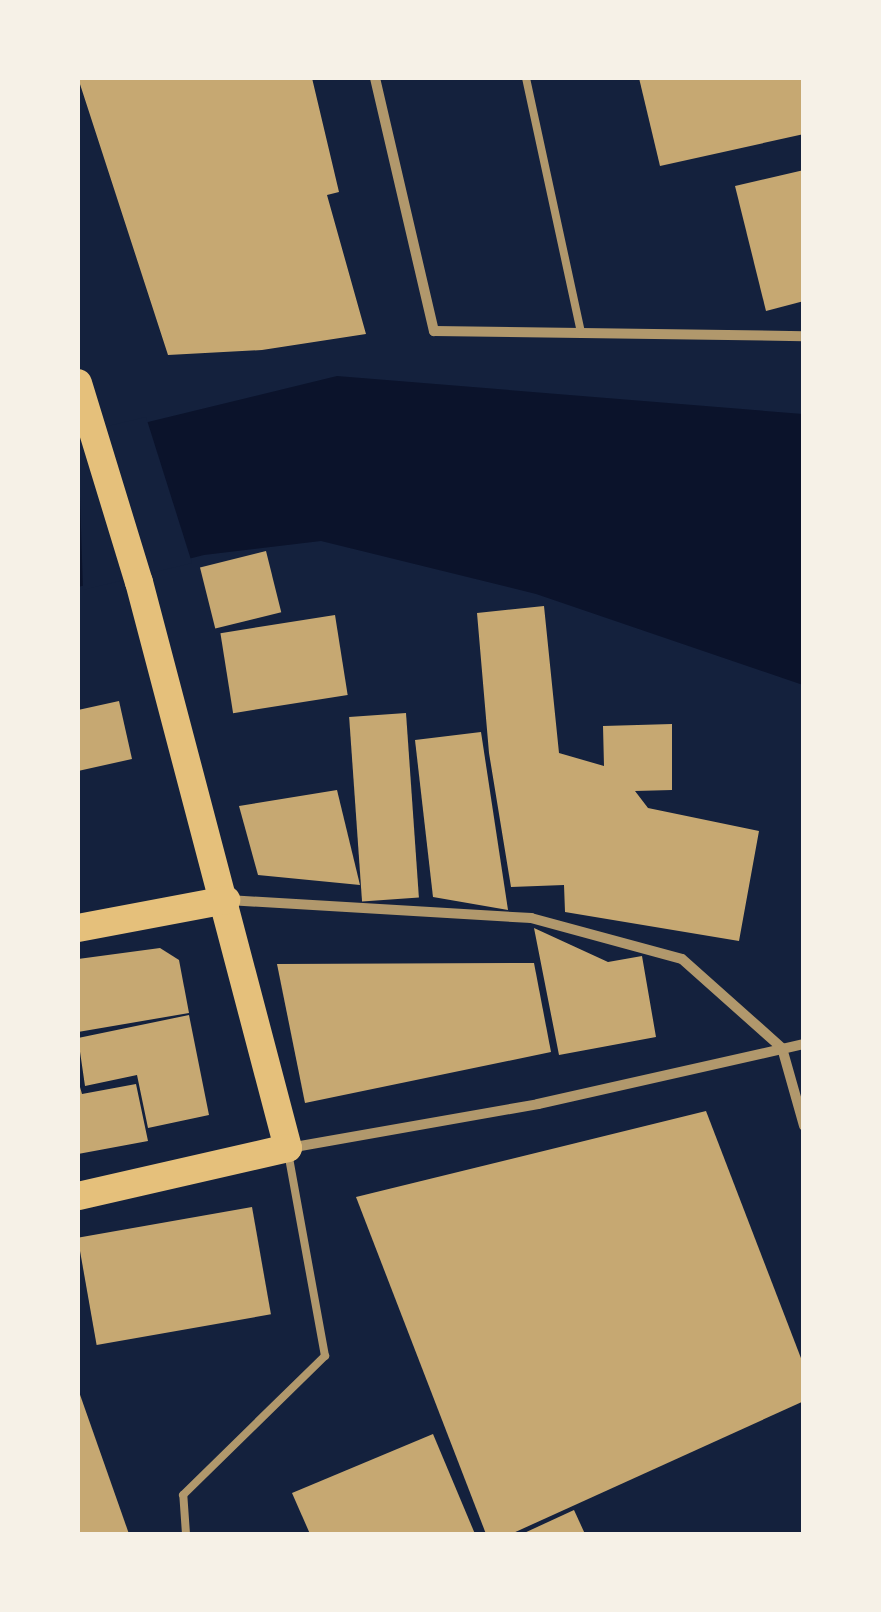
<!DOCTYPE html>
<html>
<head>
<meta charset="utf-8">
<style>
  body { margin:0 }
  #map { position:relative; width:881px; height:1612px; overflow:hidden; background:#14213d; font-family:"Alegreya Sans",sans-serif }
  div>[style] { position:absolute }
  [style*='--x'] { left:calc(var(--x)*1px); top:calc(var(--y)*1px); width:calc(var(--w)*1px); rotate:calc(var(--a)*1deg) }
  .water>* { inset:0; background:#0b132b }
  .pier>* { inset:0; background:#14213d }
  .building>* { inset:0; background:#c6a872; transform-origin:0 0 }
  .service>* { height:8px; margin:-4px; padding:0 4px; transform-origin:4px; border-radius:4px; background:#b1986c }
  .minor>* { height:10px; margin:-5px; padding:0 5px; transform-origin:5px; border-radius:5px; background:#b1986c }
  .trunk>* { height:28px; margin:-14px; padding:0 14px; transform-origin:14px; border-radius:14px; background:#e5c07b }
  span { translate:-50% -50%; white-space:nowrap; text-align:center; line-height:1.15; -webkit-text-stroke:10px #f6f1e7; paint-order:stroke }
  .frame { position:absolute; inset:0; border:80px solid #f6f1e7; pointer-events:none }
</style>
</head>
<body>
<div id="map">
  <div class="water">
    <i style="clip-path:polygon(337px 376px,803px 414px,803px 685px,536px 594px,321px 541px,204px 555px,78px 587px,78px 439px)"></i>
  </div>
  <div class="pier">
    <i style="clip-path:polygon(146px 417px,192px 563px,83px 590px,78px 433px)"></i>
  </div>
  <div class="building">
    <i style="clip-path:polygon(78px 78px,312px 78px,339px 192px,327px 195px,366px 334px,262px 350px,168px 355px)"></i>
    <i style="clip-path:polygon(639px 78px,804px 78px,804px 134px,660px 166px)"></i>
    <i style="clip-path:polygon(804px 170px,804px 301px,766px 311px,735px 186px)"></i>
    <i style="left:266px;top:551px;width:63px;height:68px;rotate:76deg"></i>
    <i style="clip-path:polygon(544px 606px,559px 753px,604px 766px,603px 726px,672px 724px,672px 790px,635px 791px,648px 808px,759px 831px,739px 941px,565px 912px,564px 885px,511px 887px,489px 753px,477px 613px)"></i>
    <i style="left:335px;top:615px;width:81px;height:116px;rotate:81deg"></i>
    <i style="clip-path:polygon(119px 701px,132px 759px,78px 771px,78px 710px)"></i>
    <i style="left:406px;top:713px;width:185px;height:57px;rotate:86deg"></i>
    <i style="clip-path:polygon(481px 732px,508px 910px,433px 897px,415px 740px)"></i>
    <i style="clip-path:polygon(337px 790px,360px 885px,258px 875px,239px 806px)"></i>
    <i style="clip-path:polygon(534px 928px,608px 962px,642px 956px,656px 1037px,559px 1055px)"></i>
    <i style="clip-path:polygon(160px 948px,179px 960px,189px 1013px,78px 1032px,78px 959px)"></i>
    <i style="clip-path:polygon(534px 963px,551px 1052px,305px 1103px,277px 964px)"></i>
    <i style="clip-path:polygon(189px 1015px,209px 1115px,148px 1128px,137px 1075px,85px 1086px,78px 1038px)"></i>
    <i style="clip-path:polygon(78px 1080px,82px 1094px,136px 1084px,148px 1141px,78px 1154px)"></i>
    <i style="clip-path:polygon(706px 1111px,804px 1366px,804px 1401px,511px 1534px,486px 1534px,356px 1197px)"></i>
    <i style="left:252px;top:1207px;width:109px;height:177px;rotate:80deg"></i>
    <i style="clip-path:polygon(78px 1389px,129px 1534px,78px 1534px)"></i>
    <i style="clip-path:polygon(433px 1434px,475px 1534px,310px 1534px,292px 1493px)"></i>
    <i style="clip-path:polygon(574px 1510px,585px 1534px,522px 1534px)"></i>
  </div>
  <div class="service">
    <i style="--x:526;--y:78;--w:261;--a:77.8"></i>
    <i style="--x:186;--y:1534;--w:39;--a:-94"></i>
    <i style="--x:183;--y:1495;--w:199;--a:-44.4"></i>
    <i style="--x:325;--y:1356;--w:206;--a:-100.3"></i>
  </div>
  <div class="minor">
    <i style="--x:375;--y:78;--w:260;--a:76.9"></i>
    <i style="--x:434;--y:331;--w:370;--a:0.8"></i>
    <i style="--x:228;--y:900;--w:304;--a:3.4"></i>
    <i style="--x:531;--y:918;--w:156;--a:15.2"></i>
    <i style="--x:682;--y:959;--w:134;--a:41.7"></i>
    <i style="--x:782;--y:1048;--w:81;--a:74.2"></i>
    <i style="--x:289;--y:1148;--w:253;--a:-10"></i>
    <i style="--x:538;--y:1104;--w:273;--a:-12.7"></i>
  </div>
  <div class="trunk">
    <i style="--x:78;--y:383;--w:208;--a:73"></i>
    <i style="--x:139;--y:582;--w:585;--a:75.25"></i>
    <i style="--x:288;--y:1148;--w:215;--a:167.1"></i>
    <i style="--x:78;--y:928;--w:151;--a:-10.7"></i>
  </div>
  <div class="frame"></div>
</div>
</body>
</html>
